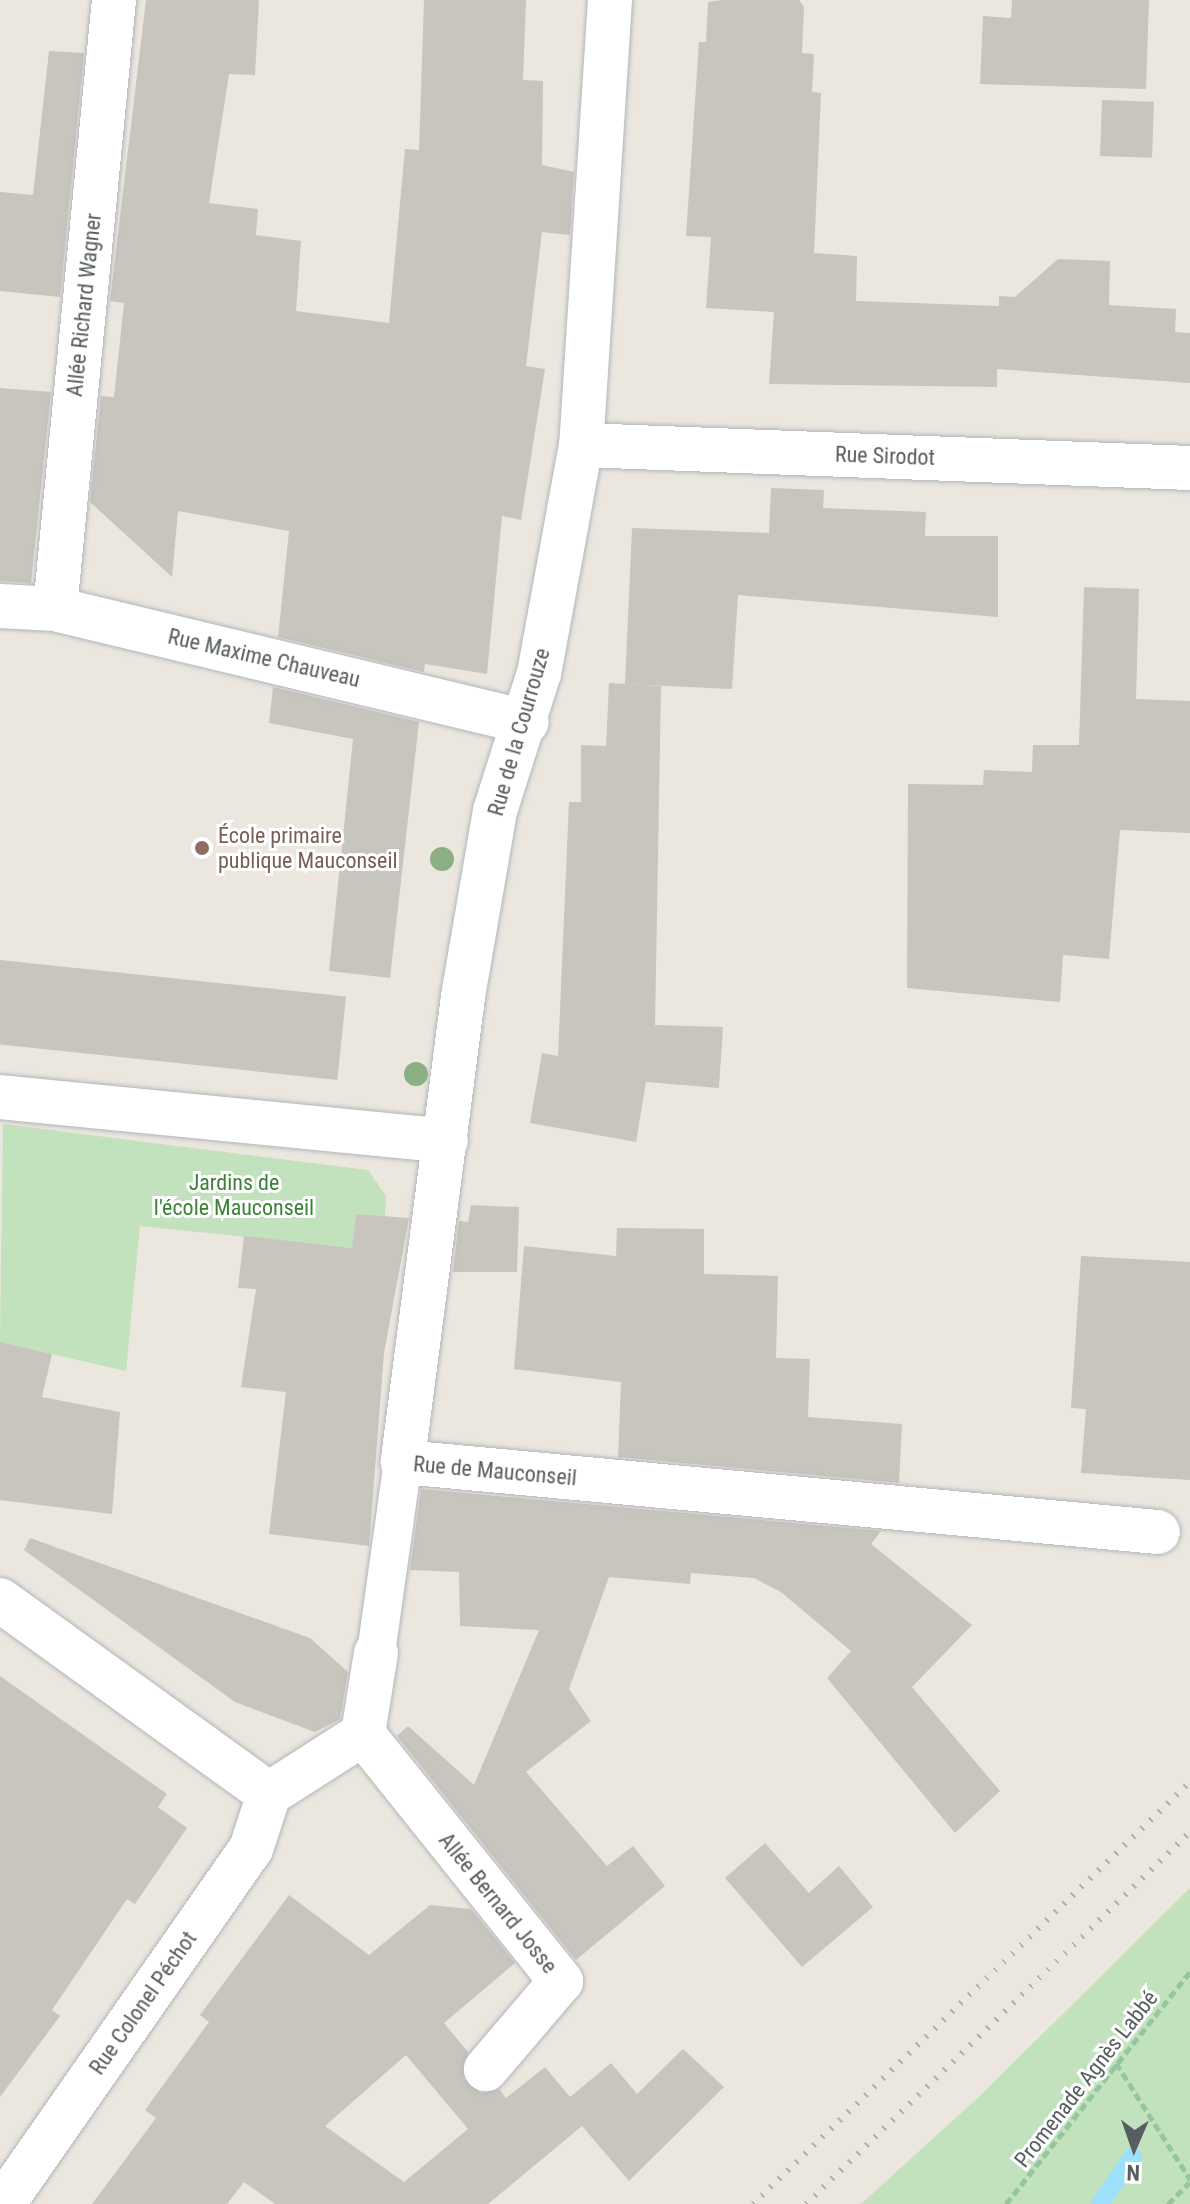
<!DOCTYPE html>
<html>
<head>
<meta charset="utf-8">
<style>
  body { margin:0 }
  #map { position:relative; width:1190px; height:2204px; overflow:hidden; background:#ebe7df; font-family:"Roboto Condensed",sans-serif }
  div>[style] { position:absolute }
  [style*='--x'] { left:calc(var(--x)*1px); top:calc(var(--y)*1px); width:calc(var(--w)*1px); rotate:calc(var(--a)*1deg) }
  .green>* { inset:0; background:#c1e2bc }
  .stream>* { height:18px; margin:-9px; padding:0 9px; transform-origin:9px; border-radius:9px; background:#9edffc }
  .building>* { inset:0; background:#c8c4be; transform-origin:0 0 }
  .path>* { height:5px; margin-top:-2.5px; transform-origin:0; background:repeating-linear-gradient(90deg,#96c69e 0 8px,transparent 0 12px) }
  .roads { filter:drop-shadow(0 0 2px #b2b6ba) drop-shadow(0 0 2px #b2b6ba) }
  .pedestrian>* { height:38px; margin:-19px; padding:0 19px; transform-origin:19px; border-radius:19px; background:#fff }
  .minor>* { height:44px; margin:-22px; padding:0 22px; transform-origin:22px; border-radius:22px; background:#fff }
  .rail>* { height:6px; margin-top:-3px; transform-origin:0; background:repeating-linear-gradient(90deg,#b0b1b1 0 2px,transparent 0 12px) }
  .trees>* { width:24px; height:24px; margin:-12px; border-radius:50%; background:#8baf82 }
  .dots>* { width:22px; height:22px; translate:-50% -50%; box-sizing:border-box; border:4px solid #fff; border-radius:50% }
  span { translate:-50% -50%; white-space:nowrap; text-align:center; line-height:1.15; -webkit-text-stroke:6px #fff; paint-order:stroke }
  .street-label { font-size:22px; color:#585d60 }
  .education-label { font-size:22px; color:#785e54 }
  .left { translate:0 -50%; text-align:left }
  .park-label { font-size:22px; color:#3d8136 }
  .north { position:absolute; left:1094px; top:2108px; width:80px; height:80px; -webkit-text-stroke:6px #fff; paint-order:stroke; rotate:182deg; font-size:22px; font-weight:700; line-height:32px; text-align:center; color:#585d60 }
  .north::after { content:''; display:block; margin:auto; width:28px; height:36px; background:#585d60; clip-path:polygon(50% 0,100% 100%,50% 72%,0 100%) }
</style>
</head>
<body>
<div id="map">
  <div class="green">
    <i style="clip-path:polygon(3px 1124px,368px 1170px,386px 1196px,385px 1216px,356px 1214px,352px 1248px,140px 1226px,126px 1371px,0 1342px)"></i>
    <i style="clip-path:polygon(1190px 1888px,1190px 2204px,861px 2204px,982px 2094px)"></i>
  </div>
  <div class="stream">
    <i style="--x:1100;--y:2204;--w:58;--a:-55.5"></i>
  </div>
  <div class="building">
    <i style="clip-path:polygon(146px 0,259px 0,255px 75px,229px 74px,209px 203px,258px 209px,256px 235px,301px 241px,296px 311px,389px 323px,405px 149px,419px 150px,424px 0,526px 0,523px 80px,543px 81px,542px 165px,574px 172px,570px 235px,542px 232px,526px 366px,545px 369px,521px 520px,502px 516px,487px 674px,425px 664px,424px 672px,278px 637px,289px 531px,178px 511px,172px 577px,90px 502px,101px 396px,114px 397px,124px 303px,110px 301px)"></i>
    <i style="clip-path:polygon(722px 0,799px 0,804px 7px,802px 53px,814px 54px,812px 92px,821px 93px,814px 253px,857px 256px,856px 301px,999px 306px,999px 296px,1015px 297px,1058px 259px,1110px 261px,1109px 305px,1176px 309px,1175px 332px,1190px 333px,1190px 383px,997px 369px,997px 387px,769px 384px,774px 312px,706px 308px,711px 237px,686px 236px,699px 42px,706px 42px,708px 2px)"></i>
    <i style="clip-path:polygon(1012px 0,1149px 0,1146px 89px,980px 84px,983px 16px,1011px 18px)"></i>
    <i style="clip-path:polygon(49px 51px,84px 53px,60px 297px,0 291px,0 192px,33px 195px)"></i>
    <i style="left:1102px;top:100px;width:52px;height:56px;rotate:2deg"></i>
    <i style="clip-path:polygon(0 388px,51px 392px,31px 583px,0 581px)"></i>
    <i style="clip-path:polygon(771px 488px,824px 490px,823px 508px,926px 512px,925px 536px,998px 536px,998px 617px,738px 595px,732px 689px,625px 684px,632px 528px,769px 533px)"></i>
    <i style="clip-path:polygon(1084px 587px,1139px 589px,1136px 699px,1190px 701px,1190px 833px,1120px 830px,1109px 959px,1063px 955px,1060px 1002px,907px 988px,908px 784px,983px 785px,984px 770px,1032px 772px,1033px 745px,1079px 745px)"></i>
    <i style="clip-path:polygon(609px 683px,661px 686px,655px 1025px,723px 1027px,719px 1088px,646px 1082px,636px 1142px,530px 1123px,542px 1053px,558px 1056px,569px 802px,581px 802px,581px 745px,606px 746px)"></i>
    <i style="clip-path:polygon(273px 687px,419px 722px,390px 978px,329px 971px,353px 739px,269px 723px)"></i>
    <i style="left:0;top:960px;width:348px;height:84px;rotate:6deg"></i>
    <i style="clip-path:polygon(471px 1205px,519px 1207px,517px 1272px,453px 1272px,459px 1221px,468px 1222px)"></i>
    <i style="clip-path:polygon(356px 1214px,409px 1218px,384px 1353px,369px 1546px,269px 1534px,286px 1392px,241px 1387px,256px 1289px,238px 1288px,244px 1236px,352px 1248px)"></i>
    <i style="clip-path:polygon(617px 1228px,704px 1229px,704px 1274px,778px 1276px,776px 1358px,810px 1359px,808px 1417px,902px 1424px,899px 1483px,618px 1457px,621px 1382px,514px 1369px,524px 1246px,616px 1256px)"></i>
    <i style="clip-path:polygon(1081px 1256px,1190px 1262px,1190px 1480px,1081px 1473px,1086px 1409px,1071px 1408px)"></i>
    <i style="clip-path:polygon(0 1342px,52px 1354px,42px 1397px,120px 1412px,112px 1514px,0 1500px)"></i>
    <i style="clip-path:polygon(421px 1489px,881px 1531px,871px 1544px,972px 1625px,912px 1687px,1000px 1791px,955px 1833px,827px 1678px,851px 1651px,781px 1592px,754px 1578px,691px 1573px,690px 1584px,609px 1577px,569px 1689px,591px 1721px,526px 1772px,607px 1866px,633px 1846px,665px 1886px,576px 1960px,397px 1736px,408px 1726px,474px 1785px,539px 1630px,460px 1626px,459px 1572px,410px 1570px)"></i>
    <i style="clip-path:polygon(30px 1538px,310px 1638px,348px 1672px,340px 1719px,315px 1732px,235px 1702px,24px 1550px)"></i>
    <i style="clip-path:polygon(0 1676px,167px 1794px,158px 1807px,187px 1828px,135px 1904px,127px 1899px,52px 2010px,60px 2016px,0 2097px)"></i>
    <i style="clip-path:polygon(765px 1843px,809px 1893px,839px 1866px,873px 1907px,802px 1967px,725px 1878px)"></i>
    <i style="clip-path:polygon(evenodd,289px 1895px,369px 1955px,430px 1905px,471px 1909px,515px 1963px,444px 2023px,468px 2052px,463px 2078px,481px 2093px,499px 2089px,506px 2098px,545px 2067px,570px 2097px,611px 2063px,637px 2094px,683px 2049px,724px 2087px,629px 2181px,582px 2126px,488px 2204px,275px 2204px,244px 2182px,227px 2204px,92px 2204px,156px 2118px,145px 2110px,209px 2022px,200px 2015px,289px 1895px,406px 2055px,468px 2129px,404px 2182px,325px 2126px,406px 2055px)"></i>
  </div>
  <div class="path">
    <i style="--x:1116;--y:2063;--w:138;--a:57.5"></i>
    <i style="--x:1006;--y:2204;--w:296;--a:-51.6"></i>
    <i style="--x:1168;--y:2204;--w:31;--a:-45"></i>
  </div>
  <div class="roads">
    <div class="pedestrian">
      <i style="--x:376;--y:1653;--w:193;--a:-82"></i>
    </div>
    <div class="minor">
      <i style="--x:610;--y:0;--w:446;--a:93.7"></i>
      <i style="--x:581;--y:445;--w:232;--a:100.4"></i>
      <i style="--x:539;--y:673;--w:145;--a:107.7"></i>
      <i style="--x:495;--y:811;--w:189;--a:99.8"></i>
      <i style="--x:463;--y:997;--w:469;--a:97.4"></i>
      <i style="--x:403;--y:1462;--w:758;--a:5.3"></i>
      <i style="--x:581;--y:445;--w:609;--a:2.16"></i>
      <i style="--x:0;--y:606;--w:55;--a:3.1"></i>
      <i style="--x:55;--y:609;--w:485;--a:13.5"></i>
      <i style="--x:55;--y:609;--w:612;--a:-84.47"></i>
      <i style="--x:0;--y:1097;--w:448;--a:5.6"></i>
      <i style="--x:0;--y:1600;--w:332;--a:35.8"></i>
      <i style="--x:363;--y:1734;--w:317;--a:51.3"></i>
      <i style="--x:561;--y:1981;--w:116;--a:130.4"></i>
      <i style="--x:269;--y:1794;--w:112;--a:-32.6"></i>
      <i style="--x:363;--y:1734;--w:82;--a:-80.9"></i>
      <i style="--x:3;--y:2204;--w:433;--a:-55.1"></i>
      <i style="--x:251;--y:1849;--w:58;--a:-71.9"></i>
    </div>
  </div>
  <div class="rail">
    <i style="--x:753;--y:2204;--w:607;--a:-44"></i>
    <i style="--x:806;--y:2204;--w:535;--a:-44.09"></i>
  </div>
  <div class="trees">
    <i style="left:442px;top:859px"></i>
    <i style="left:416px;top:1074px"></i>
  </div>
  <div class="dots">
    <i style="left:202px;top:848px;background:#8d6e63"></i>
  </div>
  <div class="street-label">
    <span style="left:84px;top:305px;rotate:-84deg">Allée Richard Wagner</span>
    <span style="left:885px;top:456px;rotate:2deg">Rue Sirodot</span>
    <span style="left:264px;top:658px;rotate:13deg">Rue Maxime Chauveau</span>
    <span style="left:519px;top:732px;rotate:-74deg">Rue de la Courrouze</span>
    <span style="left:495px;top:1471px;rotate:5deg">Rue de Mauconseil</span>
    <span style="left:498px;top:1903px;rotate:51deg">Allée Bernard Josse</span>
    <span style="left:143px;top:2003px;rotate:-55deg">Rue Colonel Péchot</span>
    <span style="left:1086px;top:2079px;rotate:-52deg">Promenade Agnès Labbé</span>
  </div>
  <div class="education-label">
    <span class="left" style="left:218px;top:848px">École primaire<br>publique Mauconseil</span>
  </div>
  <div class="park-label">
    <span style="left:234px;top:1195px">Jardins de<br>l'école Mauconseil</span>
  </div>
  <div class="north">N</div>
</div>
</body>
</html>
